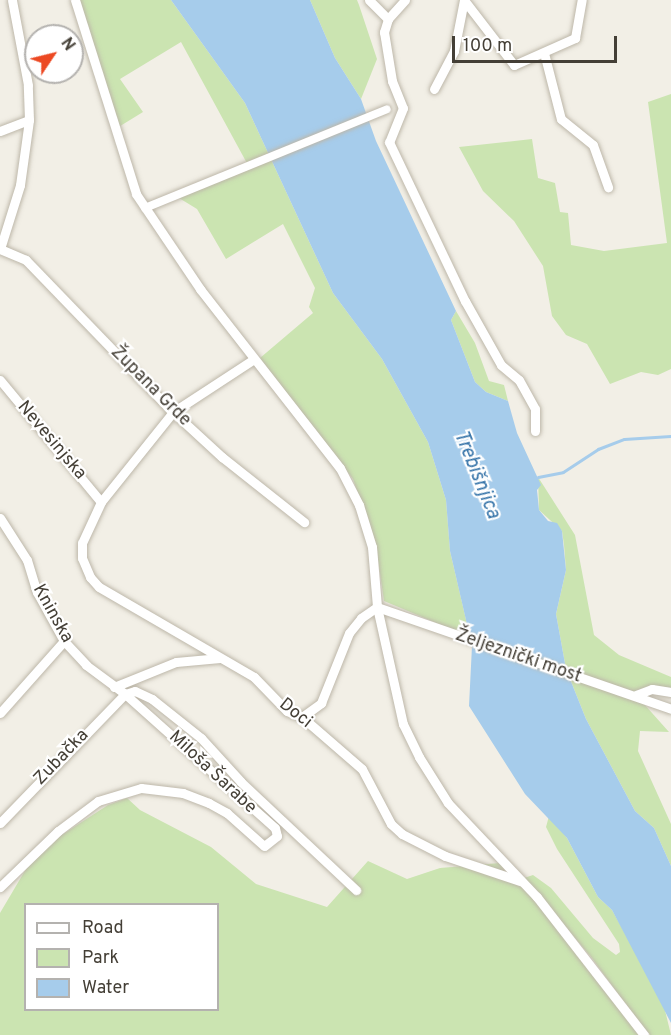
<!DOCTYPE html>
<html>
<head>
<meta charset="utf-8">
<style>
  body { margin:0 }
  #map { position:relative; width:671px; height:1035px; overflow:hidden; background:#f2efe6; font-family:Overpass,sans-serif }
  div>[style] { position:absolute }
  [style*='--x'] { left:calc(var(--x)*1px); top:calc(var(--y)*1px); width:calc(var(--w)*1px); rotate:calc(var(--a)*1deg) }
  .green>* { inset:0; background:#cbe4b1 }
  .water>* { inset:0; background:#a6cceb }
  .stream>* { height:3px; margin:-1.5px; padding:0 1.5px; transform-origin:1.5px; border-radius:1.5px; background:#a6cceb }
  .roads { filter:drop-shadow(0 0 2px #bdb7a9) drop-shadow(0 0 2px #bdb7a9) }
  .pedestrian>* { height:8px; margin:-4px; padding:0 4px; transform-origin:4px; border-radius:4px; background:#fff }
  .minor>* { height:9px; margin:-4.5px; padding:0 4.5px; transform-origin:4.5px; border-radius:4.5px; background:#fff }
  span { translate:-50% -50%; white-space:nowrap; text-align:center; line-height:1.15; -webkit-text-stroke:4.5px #fff; paint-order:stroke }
  .street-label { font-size:18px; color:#443f36 }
  .water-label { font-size:20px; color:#3674a9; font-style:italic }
  .legend { position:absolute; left:24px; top:903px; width:195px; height:108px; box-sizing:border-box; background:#fff; border:2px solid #b4b2af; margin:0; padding:8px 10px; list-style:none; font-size:18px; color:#443f36 }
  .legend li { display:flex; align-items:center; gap:12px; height:30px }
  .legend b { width:30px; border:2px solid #b4b2af }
  .north { position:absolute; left:24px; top:24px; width:60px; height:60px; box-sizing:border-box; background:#fff; border:2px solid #b4b2af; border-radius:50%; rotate:55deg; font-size:16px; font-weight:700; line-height:24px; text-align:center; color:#443f36 }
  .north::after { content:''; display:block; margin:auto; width:21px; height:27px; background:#ec4923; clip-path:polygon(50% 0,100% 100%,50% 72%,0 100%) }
  .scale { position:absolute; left:452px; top:36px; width:165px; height:27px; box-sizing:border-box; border:3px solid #443f36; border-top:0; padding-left:8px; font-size:18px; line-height:21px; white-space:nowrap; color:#443f36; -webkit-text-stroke:4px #fff; paint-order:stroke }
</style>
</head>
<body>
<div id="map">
  <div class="green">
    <i style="clip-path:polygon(75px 0,171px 0,245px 103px,333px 293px,382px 359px,428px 442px,446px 500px,450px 551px,470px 637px,384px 601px,376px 546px,353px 479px,260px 358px,313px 313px,309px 307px,315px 288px,283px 224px,226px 259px,197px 209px,179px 198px,249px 167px,181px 42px,120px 79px,143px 112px,117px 128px)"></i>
    <i style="clip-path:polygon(310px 0,357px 0,359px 5px,377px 59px,361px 99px,335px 58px)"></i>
    <i style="clip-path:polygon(671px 94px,671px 369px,658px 375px,641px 372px,610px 384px,587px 344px,566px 335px,552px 316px,543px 266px,514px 221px,483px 191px,459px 147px,532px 139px,538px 178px,555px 183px,560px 212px,568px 213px,571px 245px,604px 251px,667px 243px,648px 102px)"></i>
    <i style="clip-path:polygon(456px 311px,475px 343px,489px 381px,504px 385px,508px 401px,486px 392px,475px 382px,451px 320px)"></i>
    <i style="clip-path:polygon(538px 477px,575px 535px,594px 635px,619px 655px,671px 677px,671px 692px,636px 695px,669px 732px,640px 731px,638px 751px,671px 824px,671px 866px,654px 828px,635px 811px,586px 719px,566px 669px,556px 614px,566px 570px,564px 545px,562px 531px,539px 510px)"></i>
    <i style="clip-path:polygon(evenodd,127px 798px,140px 810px,211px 847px,256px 884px,327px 907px,368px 861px,407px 879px,440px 868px,500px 863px,534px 898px,640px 1035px,0 1035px,0 913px,26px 869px,51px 842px,108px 805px,127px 798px,26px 904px,218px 904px,218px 1010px,26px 1010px,26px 904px)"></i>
    <i style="clip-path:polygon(549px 816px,567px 838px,598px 897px,612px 910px,663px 1002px,671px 1035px,648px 1035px,592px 958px,524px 878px,533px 875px,551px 888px,593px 938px,616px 955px,620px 952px,619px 944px,557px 849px,546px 827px)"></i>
  </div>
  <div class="water">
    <i style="clip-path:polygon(171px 0,310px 0,335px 58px,361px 99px,376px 141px,456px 311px,451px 320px,475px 382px,486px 392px,508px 401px,517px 433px,541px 485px,537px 490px,539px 510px,548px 521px,557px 523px,562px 531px,566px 570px,556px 614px,566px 669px,586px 719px,635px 811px,654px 828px,671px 866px,671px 1023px,612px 910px,598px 897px,567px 838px,525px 794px,469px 706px,472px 646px,450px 551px,446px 500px,428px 442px,382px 359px,333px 293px,245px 103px)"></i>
  </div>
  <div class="stream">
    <i style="--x:538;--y:477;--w:25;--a:-11"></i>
    <i style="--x:563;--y:472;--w:42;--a:-33.3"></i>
    <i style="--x:598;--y:449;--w:28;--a:-21"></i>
    <i style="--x:624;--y:439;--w:47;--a:-3.7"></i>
  </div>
  <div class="roads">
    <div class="pedestrian">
      <i style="--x:145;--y:208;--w:261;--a:-22.2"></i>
    </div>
    <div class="minor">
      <i style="--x:75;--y:0;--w:203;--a:72.5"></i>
      <i style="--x:136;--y:194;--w:115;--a:56"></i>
      <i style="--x:200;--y:289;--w:227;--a:52"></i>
      <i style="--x:340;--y:468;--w:42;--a:62.8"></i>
      <i style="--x:359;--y:505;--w:44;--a:72.8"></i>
      <i style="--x:372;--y:547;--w:60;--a:85.2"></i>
      <i style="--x:377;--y:607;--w:120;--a:77.5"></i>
      <i style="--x:403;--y:724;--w:37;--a:64"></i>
      <i style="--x:419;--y:757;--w:54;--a:57.8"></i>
      <i style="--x:448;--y:803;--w:129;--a:46.6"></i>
      <i style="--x:537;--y:897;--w:175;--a:52.2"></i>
      <i style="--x:369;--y:0;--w:27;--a:45"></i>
      <i style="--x:405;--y:0;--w:25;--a:132"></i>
      <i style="--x:388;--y:19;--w:14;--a:107"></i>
      <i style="--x:384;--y:32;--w:50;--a:80.7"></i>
      <i style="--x:392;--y:81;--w:29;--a:68"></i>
      <i style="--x:403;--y:108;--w:37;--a:112"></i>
      <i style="--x:389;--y:142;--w:176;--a:64.5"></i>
      <i style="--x:465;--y:301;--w:73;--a:60.6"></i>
      <i style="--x:501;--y:365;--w:23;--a:40"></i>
      <i style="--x:519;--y:380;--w:33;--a:61"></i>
      <i style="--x:535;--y:409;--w:22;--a:90"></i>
      <i style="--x:464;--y:0;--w:82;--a:52.4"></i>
      <i style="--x:514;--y:65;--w:67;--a:-23.9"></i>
      <i style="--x:575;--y:38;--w:39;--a:-80"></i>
      <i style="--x:544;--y:53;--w:68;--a:75.6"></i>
      <i style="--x:561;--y:119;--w:41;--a:39.1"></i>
      <i style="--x:593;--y:145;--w:45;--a:70.3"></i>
      <i style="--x:434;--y:89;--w:43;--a:-62.2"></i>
      <i style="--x:454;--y:51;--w:52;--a:-78.9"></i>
      <i style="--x:0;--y:131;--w:31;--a:-21"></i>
      <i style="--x:0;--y:249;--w:28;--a:23"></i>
      <i style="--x:26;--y:260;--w:211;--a:46"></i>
      <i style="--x:173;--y:412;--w:67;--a:42.6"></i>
      <i style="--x:222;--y:457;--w:105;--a:38.4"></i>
      <i style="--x:0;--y:249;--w:67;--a:-72.6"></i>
      <i style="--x:20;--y:185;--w:66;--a:-82.1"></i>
      <i style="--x:29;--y:120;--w:35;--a:-92"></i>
      <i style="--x:28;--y:85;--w:86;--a:-100.7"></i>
      <i style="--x:254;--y:359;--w:97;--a:146.8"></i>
      <i style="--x:173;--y:412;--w:115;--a:128.7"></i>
      <i style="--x:101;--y:502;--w:45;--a:114.9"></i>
      <i style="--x:82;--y:543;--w:15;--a:90"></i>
      <i style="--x:82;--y:558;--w:21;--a:67"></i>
      <i style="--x:90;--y:577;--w:13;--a:48"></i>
      <i style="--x:99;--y:587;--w:179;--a:30.1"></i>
      <i style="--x:254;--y:677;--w:47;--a:45.9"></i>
      <i style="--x:287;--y:711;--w:16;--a:22"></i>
      <i style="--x:302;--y:717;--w:79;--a:40.9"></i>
      <i style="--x:362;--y:769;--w:62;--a:62.2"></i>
      <i style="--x:391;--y:824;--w:15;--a:42"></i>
      <i style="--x:402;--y:834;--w:48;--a:27.1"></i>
      <i style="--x:445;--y:856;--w:79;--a:18.4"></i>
      <i style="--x:0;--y:380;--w:158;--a:50.4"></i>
      <i style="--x:0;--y:518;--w:50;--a:57.3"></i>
      <i style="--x:27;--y:560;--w:34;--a:73"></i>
      <i style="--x:37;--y:592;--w:56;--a:61.1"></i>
      <i style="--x:64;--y:641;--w:33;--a:47"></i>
      <i style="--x:86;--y:665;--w:49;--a:36.6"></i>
      <i style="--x:125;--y:694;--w:201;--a:41.8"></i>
      <i style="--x:275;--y:828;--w:8;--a:76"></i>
      <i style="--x:277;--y:836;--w:16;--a:142"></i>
      <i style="--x:264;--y:846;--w:50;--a:-138.3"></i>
      <i style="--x:227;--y:813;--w:21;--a:-151"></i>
      <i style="--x:209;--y:803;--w:28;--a:-159"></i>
      <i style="--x:183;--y:793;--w:42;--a:-173.2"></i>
      <i style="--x:141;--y:788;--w:45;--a:163.2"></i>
      <i style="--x:98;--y:801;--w:50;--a:143.1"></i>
      <i style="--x:58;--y:831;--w:81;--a:136"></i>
      <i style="--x:114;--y:687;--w:67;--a:-22"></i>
      <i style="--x:176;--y:662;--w:44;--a:-5.2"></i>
      <i style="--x:636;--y:695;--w:17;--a:-21"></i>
      <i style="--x:652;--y:689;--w:19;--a:9"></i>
      <i style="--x:0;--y:713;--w:96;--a:-48.4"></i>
      <i style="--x:302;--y:717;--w:24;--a:-36"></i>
      <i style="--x:321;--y:703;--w:75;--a:-68.2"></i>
      <i style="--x:349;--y:633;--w:19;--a:-51"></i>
      <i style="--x:361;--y:618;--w:19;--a:-35"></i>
      <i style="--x:377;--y:607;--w:311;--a:19.1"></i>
      <i style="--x:0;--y:823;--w:180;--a:-45.9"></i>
      <i style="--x:125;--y:694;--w:10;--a:-17"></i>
      <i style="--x:135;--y:691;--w:19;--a:25"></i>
      <i style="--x:152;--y:699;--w:63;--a:38.5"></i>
      <i style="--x:201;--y:738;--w:59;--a:47.7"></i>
      <i style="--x:241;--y:782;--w:158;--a:43.2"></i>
    </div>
  </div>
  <div class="street-label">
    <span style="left:150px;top:387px;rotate:45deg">Župana Grde</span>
    <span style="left:51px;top:441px;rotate:50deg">Nevesinjska</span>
    <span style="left:52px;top:614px;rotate:61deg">Kninska</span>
    <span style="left:518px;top:657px;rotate:19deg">Željeznički most</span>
    <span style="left:295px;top:714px;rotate:38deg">Doci</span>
    <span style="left:62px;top:758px;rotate:-46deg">Zubačka</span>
    <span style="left:212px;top:773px;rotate:43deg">Miloša Šarabe</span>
  </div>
  <div class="water-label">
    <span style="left:476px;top:475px;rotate:68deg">Trebišnjica</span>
  </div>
  <ul class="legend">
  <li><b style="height:8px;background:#fff"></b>Road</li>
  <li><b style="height:16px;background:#cbe4b1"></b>Park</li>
  <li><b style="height:16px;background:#a6cceb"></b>Water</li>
  </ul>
  <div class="north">N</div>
  <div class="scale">100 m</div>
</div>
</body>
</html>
